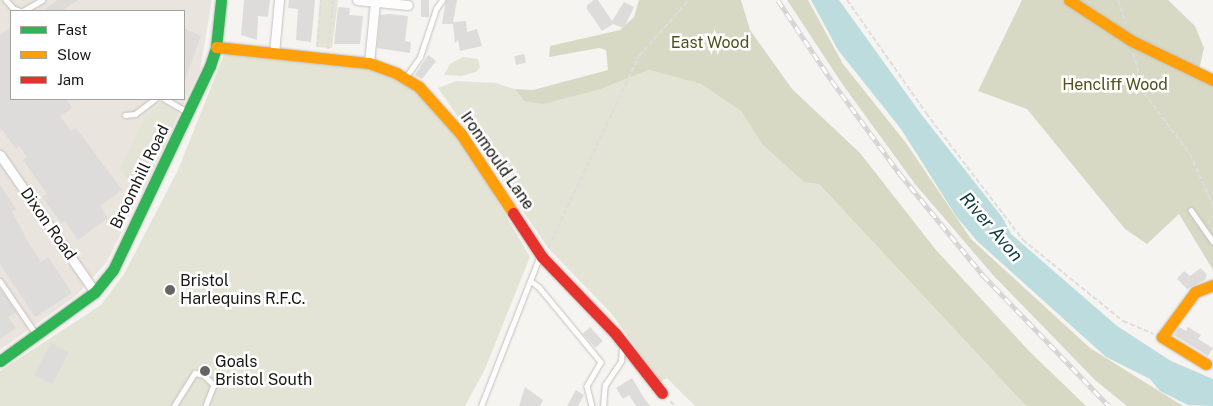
<!DOCTYPE html>
<html>
<head>
<meta charset="utf-8">
<style>
  body { margin:0 }
  #map { position:relative; width:1213px; height:406px; overflow:hidden; background:#f6f4f1; font-family:"Public Sans",sans-serif }
  div>[style] { position:absolute }
  [style*='--x'] { left:calc(var(--x)*1px); top:calc(var(--y)*1px); width:calc(var(--w)*1px); rotate:calc(var(--a)*1deg) }
  .built>* { inset:0; background:#e9e4dd }
  .green>* { inset:0; background:#e3e4d5 }
  .forest>* { inset:0; background:#d7d9c4 }
  .water>* { inset:0; background:#bddcde }
  .building>* { inset:0; background:#dddcdb; transform-origin:0 0 }
  .path>* { height:2px; margin-top:-1px; transform-origin:0; background:repeating-linear-gradient(90deg,#ddd 0 5px,transparent 0 7.5px) }
  .roads { filter:drop-shadow(0 0 1px #c2c0be) drop-shadow(0 0 1px #c2c0be) }
  .lane>* { height:4.5px; margin:-2.25px; padding:0 2.25px; transform-origin:2.25px; border-radius:2.25px; background:#fefdfd }
  .street>* { height:9px; margin:-4.5px; padding:0 4.5px; transform-origin:4.5px; border-radius:4.5px; background:#fefdfd }
  .fast>* { height:11px; margin:-5.5px; padding:0 5.5px; transform-origin:5.5px; border-radius:5.5px; background:#30b455 }
  .slow>* { height:11px; margin:-5.5px; padding:0 5.5px; transform-origin:5.5px; border-radius:5.5px; background:#ff9f0a }
  .jam>* { height:11px; margin:-5.5px; padding:0 5.5px; transform-origin:5.5px; border-radius:5.5px; background:#e5322d }
  .rail>* { height:4.5px; margin-top:-2.25px; transform-origin:0; background:repeating-linear-gradient(90deg,#fff 0 8px,#d4d4d3 0 16px); box-sizing:border-box; border-block:1px solid #d4d4d3 }
  .dots>* { width:14px; height:14px; translate:-50% -50%; box-sizing:border-box; border:2px solid #fff; border-radius:50% }
  span { translate:-50% -50%; white-space:nowrap; text-align:center; line-height:1.15; -webkit-text-stroke:5px #fff; paint-order:stroke }
  .park-label { font-size:16px; color:#4d531b }
  .street-label { font-size:16px; color:#191816 }
  .poi-label { font-size:16px; color:#191816 }
  .left { translate:0 -50%; text-align:left }
  .water-label { font-size:18px; color:#0d393d; font-style:italic }
  .legend { position:absolute; left:10px; top:10px; width:175px; height:90px; box-sizing:border-box; background:#fff; border:1px solid #a3a3a2; margin:0; padding:6px 9px; list-style:none; font-size:15px; color:#191816 }
  .legend li { display:flex; align-items:center; gap:10px; height:25px }
  .legend b { width:25px; border:1px solid #a3a3a2 }
</style>
</head>
<body>
<div id="map">
  <div class="built">
    <i style="clip-path:polygon(evenodd,0 0,212px 0,200px 70px,107px 262px,77px 295px,0 350px,0 0,11px 11px,184px 11px,184px 99px,11px 99px,11px 11px)"></i>
  </div>
  <div class="green">
    <i style="clip-path:polygon(320px 0,338px 0,332px 48px,316px 47px)"></i>
    <i style="clip-path:polygon(225px 52px,368px 66px,417px 90px,460px 137px,530px 257px,485px 369px,465px 406px,0 406px,0 371px,101px 305px,124px 274px,178px 170px)"></i>
    <i style="clip-path:polygon(463px 57px,478px 59px,480px 68px,476px 72px,461px 76px,444px 75px,450px 64px)"></i>
    <i style="clip-path:polygon(649px 70px,701px 84px,741px 111px,762px 144px,819px 184px,1026px 406px,695px 406px,667px 378px,660px 382px,612px 314px,549px 249px,438px 88px,456px 81px,495px 83px,515px 89px,524px 101px,601px 89px)"></i>
    <i style="clip-path:polygon(162px 102px,179px 114px,143px 190px,132px 185px,120px 169px,144px 119px)"></i>
  </div>
  <div class="forest">
    <i style="clip-path:polygon(639px 0,741px 0,750px 30px,792px 89px,860px 153px,936px 250px,1029px 351px,1086px 406px,1026px 406px,819px 184px,804px 182px,762px 144px,741px 111px,701px 84px,649px 70px,601px 89px,543px 104px,524px 101px,515px 89px,533px 90px,608px 70px,606px 50px,599px 48px,549px 57px,550px 46px,620px 30px,634px 17px)"></i>
    <i style="clip-path:polygon(787px 0,808px 0,843px 64px,906px 143px,971px 239px,1090px 348px,1183px 406px,1127px 406px,1095px 380px,993px 275px,915px 184px,843px 85px)"></i>
    <i style="clip-path:polygon(1022px 0,1168px 0,1195px 26px,1204px 48px,1198px 74px,1213px 83px,1213px 270px,1179px 214px,1147px 244px,1125px 229px,1027px 109px,978px 91px)"></i>
  </div>
  <div class="water">
    <i style="clip-path:polygon(811px 0,839px 0,921px 114px,1002px 217px,1011px 234px,1117px 326px,1171px 361px,1213px 379px,1213px 406px,1188px 405px,1160px 391px,1150px 379px,1106px 357px,977px 241px,956px 216px,901px 129px,838px 50px)"></i>
  </div>
  <div class="building">
    <i style="clip-path:polygon(58px 0,78px 0,62px 11px,42px 11px)"></i>
    <i style="clip-path:polygon(244px 0,270px 0,268px 17px,258px 16px,257px 40px,241px 35px)"></i>
    <i style="clip-path:polygon(289px 0,315px 0,311px 42px,296px 40px,298px 9px,288px 8px)"></i>
    <i style="left:421px;top:0;width:8px;height:17px"></i>
    <i style="clip-path:polygon(446px 0,457px 0,453px 22px,466px 21px,467px 32px,477px 29px,482px 46px,460px 51px,458px 40px,455px 43px,453px 24px,442px 24px)"></i>
    <i style="clip-path:polygon(594px 0,598px 0,612px 21px,624px 2px,634px 7px,624px 28px,613px 24px,602px 31px,587px 9px,587px 5px)"></i>
    <i style="clip-path:polygon(338px 7px,350px 8px,349px 15px,363px 16px,360px 44px,334px 44px)"></i>
    <i style="clip-path:polygon(390px 14px,408px 16px,405px 41px,411px 42px,410px 53px,377px 48px,380px 15px)"></i>
    <i style="clip-path:polygon(11px 27px,11px 99px,66px 99px,72px 108px,60px 116px,71px 131px,76px 128px,122px 190px,100px 206px,108px 218px,78px 240px,65px 221px,61px 223px,42px 197px,47px 194px,23px 160px,27px 157px,19px 146px,16px 149px,0 127px,0 35px)"></i>
    <i style="clip-path:polygon(184px 28px,201px 36px,184px 83px)"></i>
    <i style="left:524px;top:54px;width:9px;height:10px;rotate:77deg"></i>
    <i style="clip-path:polygon(428px 55px,436px 61px,422px 79px,415px 75px)"></i>
    <i style="clip-path:polygon(0 185px,16px 209px,12px 212px,30px 245px,41px 262px,48px 257px,72px 293px,35px 317px,0 264px)"></i>
    <i style="clip-path:polygon(1201px 268px,1207px 275px,1205px 280px,1187px 289px,1177px 279px,1184px 271px,1190px 276px)"></i>
    <i style="clip-path:polygon(0 289px,16px 312px,8px 317px,16px 328px,0 339px)"></i>
    <i style="left:590px;top:327px;width:19px;height:10px;rotate:47deg"></i>
    <i style="clip-path:polygon(1179px 327px,1186px 331px,1188px 327px,1201px 335px,1198px 339px,1213px 348px,1208px 356px,1174px 335px)"></i>
    <i style="left:51px;top:343px;width:20px;height:36px;rotate:27deg"></i>
    <i style="clip-path:polygon(632px 378px,644px 398px,650px 406px,636px 406px,629px 395px,623px 399px,616px 388px)"></i>
    <i style="clip-path:polygon(525px 387px,543px 400px,540px 406px,519px 406px)"></i>
    <i style="clip-path:polygon(576px 390px,584px 395px,578px 406px,567px 406px)"></i>
  </div>
  <div class="path">
    <i style="--x:847;--y:0;--w:138;--a:55"></i>
    <i style="--x:926;--y:113;--w:160;--a:52.6"></i>
    <i style="--x:1023;--y:240;--w:129;--a:39"></i>
    <i style="--x:1123;--y:321;--w:33;--a:23"></i>
    <i style="--x:1118;--y:0;--w:25;--a:72"></i>
    <i style="--x:317;--y:47;--w:47;--a:-85.1"></i>
    <i style="--x:328;--y:49;--w:49;--a:-84.2"></i>
    <i style="--x:1133;--y:53;--w:41;--a:74.6"></i>
    <i style="--x:1144;--y:93;--w:76;--a:53"></i>
    <i style="--x:1190;--y:154;--w:56;--a:65.7"></i>
    <i style="--x:1208;--y:224;--w:9;--a:-58"></i>
    <i style="--x:548;--y:248;--w:212;--a:-64.6"></i>
    <i style="--x:639;--y:56;--w:75;--a:-48.2"></i>
    <i style="--x:670;--y:401;--w:7;--a:45"></i>
  </div>
  <div class="roads">
    <div class="lane">
      <i style="--x:6;--y:0;--w:12;--a:48"></i>
      <i style="--x:14;--y:9;--w:6;--a:18"></i>
      <i style="--x:23;--y:11;--w:22;--a:-30"></i>
      <i style="--x:406;--y:77;--w:24;--a:-55"></i>
      <i style="--x:420;--y:57;--w:51;--a:-71.6"></i>
      <i style="--x:436;--y:9;--w:11;--a:-56"></i>
      <i style="--x:165;--y:99;--w:24;--a:30"></i>
      <i style="--x:125;--y:115;--w:10;--a:-6"></i>
      <i style="--x:135;--y:114;--w:25;--a:-37"></i>
      <i style="--x:1191;--y:210;--w:38;--a:55"></i>
      <i style="--x:0;--y:281;--w:64;--a:55.8"></i>
      <i style="--x:531;--y:281;--w:10;--a:37"></i>
      <i style="--x:539;--y:287;--w:97;--a:50.4"></i>
      <i style="--x:601;--y:362;--w:28;--a:120"></i>
      <i style="--x:587;--y:386;--w:21;--a:76"></i>
      <i style="--x:174;--y:406;--w:39;--a:-58"></i>
      <i style="--x:195;--y:373;--w:9;--a:13"></i>
      <i style="--x:204;--y:375;--w:14;--a:45"></i>
      <i style="--x:214;--y:385;--w:22;--a:111"></i>
      <i style="--x:481;--y:406;--w:159;--a:-68.6"></i>
      <i style="--x:603;--y:406;--w:21;--a:-85"></i>
      <i style="--x:605;--y:385;--w:29;--a:-56"></i>
      <i style="--x:621;--y:361;--w:16;--a:-86"></i>
    </div>
    <div class="street">
      <i style="--x:357;--y:0;--w:51;--a:5.6"></i>
      <i style="--x:274;--y:53;--w:53;--a:-84.6"></i>
      <i style="--x:369;--y:63;--w:61;--a:-84.4"></i>
      <i style="--x:0;--y:155;--w:167;--a:55.3"></i>
    </div>
    <div class="fast">
      <i style="--x:0;--y:361;--w:117;--a:-36"></i>
      <i style="--x:95;--y:292;--w:28;--a:-51"></i>
      <i style="--x:113;--y:270;--w:226;--a:-64.6"></i>
      <i style="--x:210;--y:66;--w:20;--a:-72"></i>
      <i style="--x:216;--y:47;--w:47;--a:-83.9"></i>
    </div>
    <div class="slow">
      <i style="--x:1069;--y:0;--w:75;--a:33.1"></i>
      <i style="--x:1132;--y:41;--w:90;--a:25.7"></i>
      <i style="--x:216;--y:47;--w:154;--a:6"></i>
      <i style="--x:369;--y:63;--w:29;--a:20"></i>
      <i style="--x:396;--y:73;--w:27;--a:31"></i>
      <i style="--x:419;--y:87;--w:63;--a:48.2"></i>
      <i style="--x:461;--y:134;--w:95;--a:56.6"></i>
      <i style="--x:1206;--y:364;--w:52;--a:-148.5"></i>
      <i style="--x:1162;--y:337;--w:56;--a:-53.7"></i>
      <i style="--x:1195;--y:292;--w:19;--a:-21"></i>
    </div>
    <div class="jam">
      <i style="--x:513;--y:213;--w:53;--a:56.6"></i>
      <i style="--x:542;--y:257;--w:105;--a:46.2"></i>
      <i style="--x:615;--y:333;--w:76;--a:51.9"></i>
    </div>
  </div>
  <div class="rail">
    <i style="--x:778;--y:0;--w:97;--a:56.3"></i>
    <i style="--x:832;--y:81;--w:115;--a:53.8"></i>
    <i style="--x:900;--y:174;--w:131;--a:50.6"></i>
    <i style="--x:983;--y:275;--w:182;--a:46.1"></i>
  </div>
  <div class="dots">
    <i style="left:170px;top:290px;background:#666563"></i>
    <i style="left:205px;top:371px;background:#666563"></i>
  </div>
  <div class="park-label">
    <span style="left:710px;top:43px">East Wood</span>
    <span style="left:1115px;top:85px">Hencliff Wood</span>
  </div>
  <div class="street-label">
    <span style="left:497px;top:161px;rotate:55deg">Ironmould Lane</span>
    <span style="left:140px;top:177px;rotate:-64deg">Broomhill Road</span>
    <span style="left:48px;top:224px;rotate:55deg">Dixon Road</span>
  </div>
  <div class="poi-label">
    <span class="left" style="left:180px;top:290px">Bristol<br>Harlequins R.F.C.</span>
    <span class="left" style="left:215px;top:371px">Goals<br>Bristol South</span>
  </div>
  <div class="water-label">
    <span style="left:991px;top:227px;rotate:49deg">River Avon</span>
  </div>
  <ul class="legend">
  <li><b style="height:6px;background:#30b455"></b>Fast</li>
  <li><b style="height:6px;background:#ff9f0a"></b>Slow</li>
  <li><b style="height:6px;background:#e5322d"></b>Jam</li>
  </ul>
</div>
</body>
</html>
